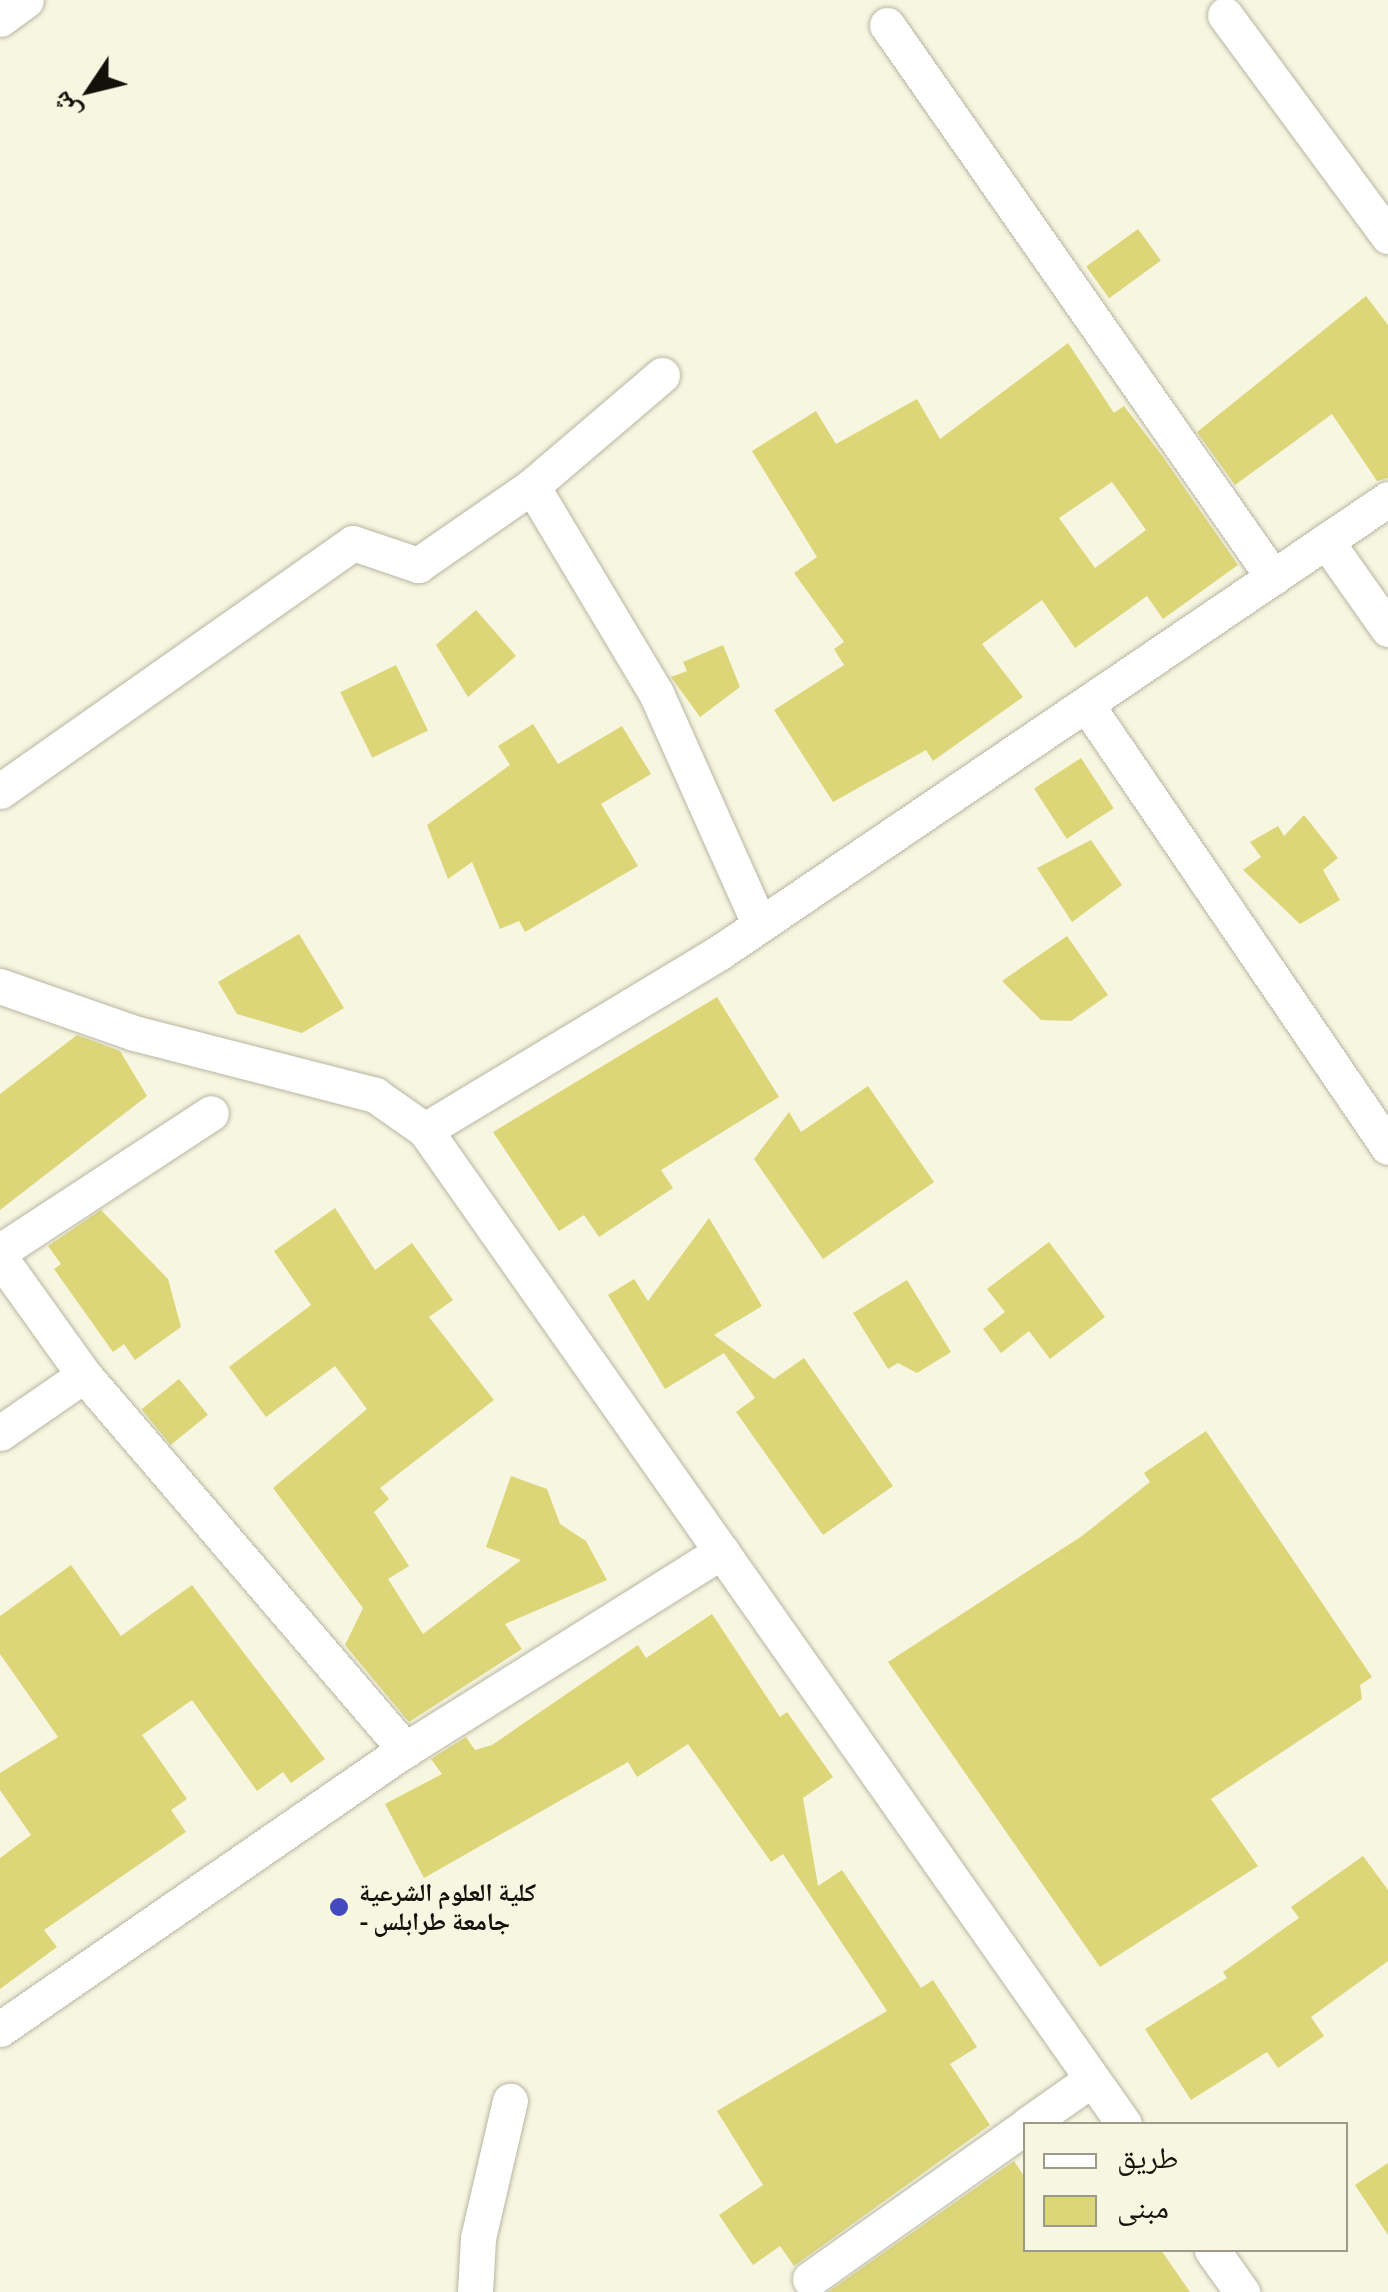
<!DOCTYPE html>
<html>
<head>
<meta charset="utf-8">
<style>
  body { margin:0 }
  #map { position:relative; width:1388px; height:2292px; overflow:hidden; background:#f7f6e1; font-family:"Public Sans","Noto Naskh Arabic",sans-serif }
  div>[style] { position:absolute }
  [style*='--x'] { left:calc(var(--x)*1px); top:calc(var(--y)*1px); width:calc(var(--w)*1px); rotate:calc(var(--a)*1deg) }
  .building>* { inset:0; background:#ddd678; transform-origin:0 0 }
  .roads { filter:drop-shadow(0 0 2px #b7b6a2) drop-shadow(0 0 2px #b7b6a2) }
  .minor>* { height:35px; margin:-17.5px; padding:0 17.5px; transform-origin:17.5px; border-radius:17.5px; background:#fff }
  .dots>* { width:28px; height:28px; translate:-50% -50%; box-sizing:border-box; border:5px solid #f7f6e1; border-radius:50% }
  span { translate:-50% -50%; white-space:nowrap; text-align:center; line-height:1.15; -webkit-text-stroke:8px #f7f6e1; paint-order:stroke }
  .poi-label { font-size:25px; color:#12110a; font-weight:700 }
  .left { translate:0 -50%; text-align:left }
  .legend { position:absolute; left:1023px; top:2122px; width:325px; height:130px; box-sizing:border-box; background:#f7f6e1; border:2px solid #9b9a8b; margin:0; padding:12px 18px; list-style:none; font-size:30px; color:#12110a }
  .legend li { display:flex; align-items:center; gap:20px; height:50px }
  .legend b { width:50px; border:2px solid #9b9a8b }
  .north { position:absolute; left:40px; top:40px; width:100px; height:100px; -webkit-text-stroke:8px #f7f6e1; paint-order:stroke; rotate:235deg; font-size:28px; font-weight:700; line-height:40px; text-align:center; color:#12110a }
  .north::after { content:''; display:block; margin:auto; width:35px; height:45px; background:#12110a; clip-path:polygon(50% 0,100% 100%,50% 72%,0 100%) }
</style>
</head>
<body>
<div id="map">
  <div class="building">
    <i style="left:1138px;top:229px;width:39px;height:64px;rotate:54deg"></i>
    <i style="clip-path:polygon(1366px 296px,1388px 325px,1388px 478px,1377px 481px,1332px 414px,1235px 485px,1197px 432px)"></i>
    <i style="clip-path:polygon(evenodd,1068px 343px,1114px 413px,1124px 406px,1163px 457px,1238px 565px,1163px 619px,1147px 596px,1075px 648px,1042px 600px,982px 644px,1023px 697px,933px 761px,926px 750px,833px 802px,774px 710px,844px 665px,834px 649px,844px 642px,794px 573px,817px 557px,752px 451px,816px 411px,836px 444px,917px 399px,940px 439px,1068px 343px,1112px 482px,1146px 530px,1095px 568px,1059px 518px,1112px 482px)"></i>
    <i style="clip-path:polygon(476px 610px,516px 656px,468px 697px,436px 645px)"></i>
    <i style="clip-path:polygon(723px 645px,740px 687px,700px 717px,671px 677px,687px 671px,683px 662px)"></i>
    <i style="left:396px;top:665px;width:73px;height:62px;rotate:64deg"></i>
    <i style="clip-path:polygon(533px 724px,558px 764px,622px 726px,651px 774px,601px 804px,638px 866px,525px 932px,519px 921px,500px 929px,472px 862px,448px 879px,427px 825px,510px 765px,498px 746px)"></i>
    <i style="left:1081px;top:758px;width:60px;height:56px;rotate:57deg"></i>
    <i style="clip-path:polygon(1304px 815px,1338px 858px,1323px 870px,1340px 900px,1300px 924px,1243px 870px,1261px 857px,1250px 842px,1278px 826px,1284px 836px)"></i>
    <i style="clip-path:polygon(1091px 840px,1122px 885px,1072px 922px,1037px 868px)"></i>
    <i style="clip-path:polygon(299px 934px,344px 1008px,302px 1033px,237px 1014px,218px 982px)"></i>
    <i style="clip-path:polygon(1067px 936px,1108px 995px,1071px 1021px,1041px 1020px,1002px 981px)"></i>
    <i style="clip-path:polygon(717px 997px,779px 1097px,661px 1170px,673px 1188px,599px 1237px,584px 1215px,559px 1231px,493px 1132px)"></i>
    <i style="clip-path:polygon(77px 1035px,120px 1051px,147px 1096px,0 1210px,0 1094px)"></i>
    <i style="clip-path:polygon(868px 1086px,934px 1182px,823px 1259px,754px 1159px,789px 1112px,801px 1132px)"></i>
    <i style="clip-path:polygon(335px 1208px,375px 1270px,412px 1243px,453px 1300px,429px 1317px,494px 1400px,380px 1488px,389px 1499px,374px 1512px,409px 1566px,388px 1579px,423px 1634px,521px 1560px,486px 1547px,511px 1476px,547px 1489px,560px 1524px,586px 1541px,607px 1580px,505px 1624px,522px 1649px,409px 1722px,345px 1645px,363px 1608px,273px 1488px,367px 1409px,335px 1366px,266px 1417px,229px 1367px,311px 1305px,274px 1251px)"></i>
    <i style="clip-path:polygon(101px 1210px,168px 1279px,181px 1327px,135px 1360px,124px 1344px,113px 1352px,54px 1269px,61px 1264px,48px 1246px)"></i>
    <i style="clip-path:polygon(709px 1218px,762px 1306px,714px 1335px,774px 1379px,804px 1358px,893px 1486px,823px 1535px,736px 1412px,755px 1398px,724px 1353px,665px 1389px,608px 1295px,634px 1279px,648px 1301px)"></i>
    <i style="clip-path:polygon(1049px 1242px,1105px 1317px,1050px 1359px,1029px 1331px,1001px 1353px,983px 1329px,1005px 1312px,987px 1289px)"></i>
    <i style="clip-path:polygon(907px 1280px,951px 1352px,917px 1373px,898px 1363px,888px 1369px,853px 1313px)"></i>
    <i style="left:179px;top:1379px;width:46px;height:48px;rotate:51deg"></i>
    <i style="clip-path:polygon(1206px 1431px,1372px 1677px,1360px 1685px,1362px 1699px,1211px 1799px,1258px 1866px,1100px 1967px,888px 1662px,1082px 1536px,1150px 1482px,1144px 1473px)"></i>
    <i style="clip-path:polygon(71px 1565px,121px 1636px,192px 1585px,325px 1759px,291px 1783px,283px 1772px,257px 1791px,192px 1700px,142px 1735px,187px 1799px,171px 1810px,186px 1832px,44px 1930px,57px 1947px,0 1989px,0 1858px,31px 1835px,0 1790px,0 1773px,58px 1737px,0 1654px,0 1616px)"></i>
    <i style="clip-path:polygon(712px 1614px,780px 1717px,787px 1712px,833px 1777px,803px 1798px,818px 1886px,842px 1870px,921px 1988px,933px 1980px,977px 2047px,950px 2064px,990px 2125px,794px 2266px,780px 2246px,753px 2265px,719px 2215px,763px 2185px,717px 2111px,887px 2011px,783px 1854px,771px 1862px,688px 1744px,637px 1777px,628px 1762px,424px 1878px,385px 1804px,442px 1774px,431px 1759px,466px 1737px,475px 1750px,492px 1745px,638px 1645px,646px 1658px)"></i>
    <i style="clip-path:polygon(1363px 1856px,1388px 1890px,1388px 1961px,1311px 2017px,1324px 2036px,1278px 2068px,1267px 2052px,1191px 2100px,1145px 2029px,1227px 1978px,1223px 1972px,1299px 1918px,1291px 1907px)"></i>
    <i style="clip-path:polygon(1014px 2161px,1026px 2179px,1026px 2250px,1161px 2250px,1190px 2292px,828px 2292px)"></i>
    <i style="clip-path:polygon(1388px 2163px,1388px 2235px,1355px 2185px)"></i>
  </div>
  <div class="roads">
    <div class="minor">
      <i style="--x:1225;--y:15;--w:275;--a:53.6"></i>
      <i style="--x:0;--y:19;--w:32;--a:-36"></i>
      <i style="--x:887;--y:25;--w:674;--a:55.04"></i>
      <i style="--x:532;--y:486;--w:241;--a:59.1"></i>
      <i style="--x:656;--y:693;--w:254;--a:65.9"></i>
      <i style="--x:1326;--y:541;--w:108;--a:54.8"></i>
      <i style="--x:1086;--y:704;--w:536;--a:55.72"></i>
      <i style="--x:0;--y:791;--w:431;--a:-35.1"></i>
      <i style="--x:353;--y:543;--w:69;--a:18.7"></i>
      <i style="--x:418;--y:565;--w:139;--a:-34.7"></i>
      <i style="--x:532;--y:486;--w:171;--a:-40.5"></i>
      <i style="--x:0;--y:986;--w:142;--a:19.3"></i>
      <i style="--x:134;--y:1033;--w:249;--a:14.4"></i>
      <i style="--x:375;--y:1095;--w:61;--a:35"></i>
      <i style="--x:425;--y:1130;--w:1215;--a:54.88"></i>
      <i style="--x:425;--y:1130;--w:345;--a:-31.1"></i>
      <i style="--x:720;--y:952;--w:807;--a:-34.14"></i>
      <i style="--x:84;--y:1375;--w:139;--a:-125.6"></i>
      <i style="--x:3;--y:1262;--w:14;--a:-82"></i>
      <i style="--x:5;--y:1248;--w:246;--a:-33.2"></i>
      <i style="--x:0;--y:1433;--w:102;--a:-34.6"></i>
      <i style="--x:84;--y:1375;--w:494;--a:49.4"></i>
      <i style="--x:0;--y:2029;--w:492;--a:-34.6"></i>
      <i style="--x:405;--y:1750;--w:374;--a:-32.1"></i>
      <i style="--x:1028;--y:2124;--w:78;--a:-35.1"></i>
      <i style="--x:1212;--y:2250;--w:52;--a:54.5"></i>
      <i style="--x:810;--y:2279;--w:265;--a:-35.3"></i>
      <i style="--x:475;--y:2292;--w:54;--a:-86.8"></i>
      <i style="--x:478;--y:2238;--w:141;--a:-76.9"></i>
    </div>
  </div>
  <div class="dots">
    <i style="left:339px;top:1907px;background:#434abf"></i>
  </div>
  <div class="poi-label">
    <span class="left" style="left:359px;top:1907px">كلية العلوم الشرعية<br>- جامعة طرابلس</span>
  </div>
  <ul class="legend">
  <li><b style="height:12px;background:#fff"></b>طريق</li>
  <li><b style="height:28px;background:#ddd678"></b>مبنى</li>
  </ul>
  <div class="north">ش</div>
</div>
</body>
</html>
